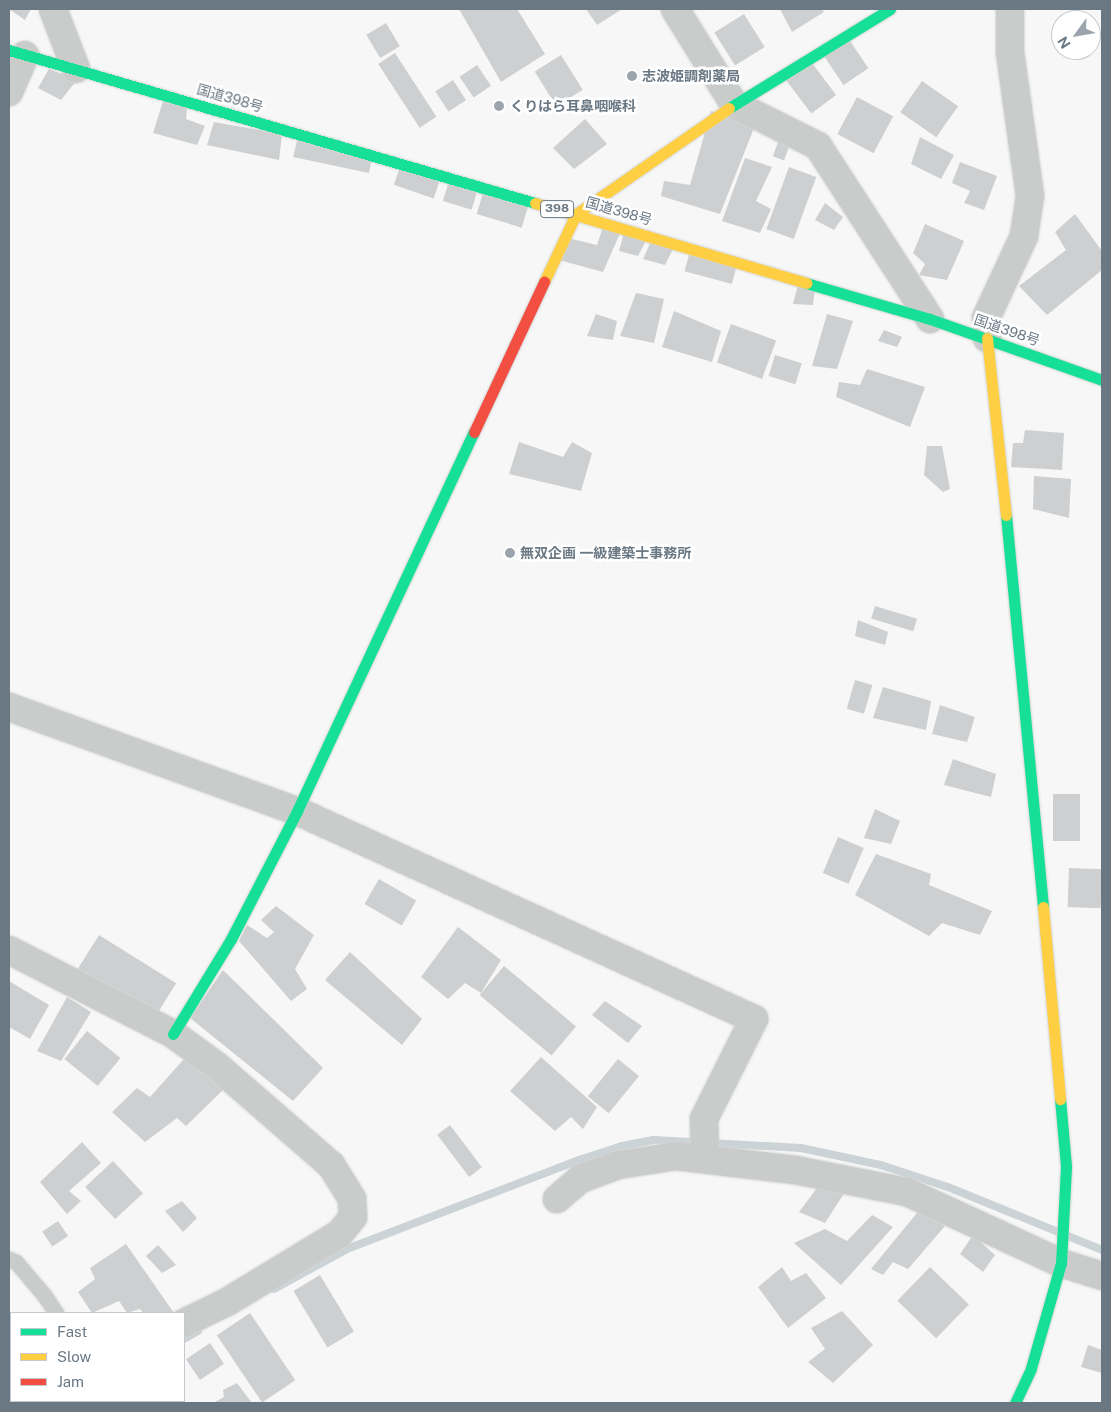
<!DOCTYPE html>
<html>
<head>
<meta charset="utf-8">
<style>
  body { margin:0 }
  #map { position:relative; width:1111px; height:1412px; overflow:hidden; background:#f7f7f7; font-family:"Public Sans","Noto Sans JP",sans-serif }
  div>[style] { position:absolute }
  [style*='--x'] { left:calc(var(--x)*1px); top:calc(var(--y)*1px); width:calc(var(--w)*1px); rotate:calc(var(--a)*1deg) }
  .stream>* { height:8px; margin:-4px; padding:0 4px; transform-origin:4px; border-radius:4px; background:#ccd3d6 }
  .building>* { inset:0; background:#cecfd0; transform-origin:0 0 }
  .roads { filter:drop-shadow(0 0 1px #d4d5d5) drop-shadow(0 0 1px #d4d5d5) }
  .lane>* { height:15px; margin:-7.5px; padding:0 7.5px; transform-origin:7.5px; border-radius:7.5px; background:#cacccc }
  .street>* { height:28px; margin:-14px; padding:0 14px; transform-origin:14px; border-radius:14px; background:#cacccc }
  .fast>* { height:11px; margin:-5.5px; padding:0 5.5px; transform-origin:5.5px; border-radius:5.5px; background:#16e098 }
  .slow>* { height:11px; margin:-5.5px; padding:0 5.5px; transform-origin:5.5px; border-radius:5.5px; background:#ffcf43 }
  .jam>* { height:11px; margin:-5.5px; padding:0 5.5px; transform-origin:5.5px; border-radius:5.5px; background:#f24e42 }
  .dots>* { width:14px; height:14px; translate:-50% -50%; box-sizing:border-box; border:2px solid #fff; border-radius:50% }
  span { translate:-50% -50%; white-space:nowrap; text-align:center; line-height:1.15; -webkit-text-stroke:5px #fff; paint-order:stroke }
  .shield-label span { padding:1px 4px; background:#fff; border:1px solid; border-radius:4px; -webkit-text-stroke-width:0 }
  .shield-label { font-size:12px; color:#6a7884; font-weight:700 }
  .poi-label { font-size:14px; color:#6a7884; font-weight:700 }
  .left { translate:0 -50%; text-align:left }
  .street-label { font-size:14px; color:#6a7884 }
  .frame { position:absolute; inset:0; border:10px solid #6a7884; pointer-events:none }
  .legend { position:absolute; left:10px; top:1312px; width:175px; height:90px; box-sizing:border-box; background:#fff; border:1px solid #c3c9ce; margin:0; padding:6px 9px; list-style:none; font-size:15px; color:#6a7884 }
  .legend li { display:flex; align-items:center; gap:10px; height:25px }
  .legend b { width:25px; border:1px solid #c3c9ce }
  .north { position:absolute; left:1051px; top:10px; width:50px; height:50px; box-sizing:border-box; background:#fff; border:1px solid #c3c9ce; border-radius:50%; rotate:238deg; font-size:14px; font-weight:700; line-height:20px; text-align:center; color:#6a7884 }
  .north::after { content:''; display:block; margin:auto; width:18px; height:22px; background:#9ba4ac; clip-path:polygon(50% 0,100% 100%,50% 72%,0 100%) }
</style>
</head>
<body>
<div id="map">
  <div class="stream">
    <i style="--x:274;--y:1289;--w:83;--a:-28.7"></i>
    <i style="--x:347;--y:1249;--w:252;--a:-21"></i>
    <i style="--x:582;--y:1159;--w:42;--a:-18"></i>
    <i style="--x:622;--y:1146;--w:33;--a:-11"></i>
    <i style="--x:654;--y:1140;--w:147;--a:3.1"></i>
    <i style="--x:801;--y:1148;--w:82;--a:12"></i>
    <i style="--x:881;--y:1165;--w:71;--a:18.2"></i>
    <i style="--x:948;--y:1187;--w:166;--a:22.2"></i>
    <i style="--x:184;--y:1339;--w:16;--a:-30"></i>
    <i style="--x:60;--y:1403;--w:4;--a:-27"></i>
  </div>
  <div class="building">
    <i style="clip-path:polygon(9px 9px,31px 9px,25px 20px)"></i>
    <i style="clip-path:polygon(459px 9px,517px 9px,545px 54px,501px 82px)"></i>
    <i style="clip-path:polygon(586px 9px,622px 9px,597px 25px)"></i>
    <i style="clip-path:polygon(780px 9px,821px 9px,824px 12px,792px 32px)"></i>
    <i style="left:744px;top:14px;width:39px;height:35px;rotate:58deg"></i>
    <i style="left:386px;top:23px;width:27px;height:23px;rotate:59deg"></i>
    <i style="left:846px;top:35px;width:40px;height:30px;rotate:56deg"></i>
    <i style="left:395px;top:53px;width:76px;height:20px;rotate:57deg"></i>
    <i style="left:561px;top:55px;width:41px;height:31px;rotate:58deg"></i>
    <i style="left:809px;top:59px;width:45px;height:31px;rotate:53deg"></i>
    <i style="left:477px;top:65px;width:25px;height:21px;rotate:56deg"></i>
    <i style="clip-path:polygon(49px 69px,77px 80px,61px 100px,38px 88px)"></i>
    <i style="left:453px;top:80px;width:24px;height:21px;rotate:57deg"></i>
    <i style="left:922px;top:81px;width:44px;height:38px;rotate:35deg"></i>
    <i style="left:857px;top:97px;width:41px;height:42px;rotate:28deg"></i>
    <i style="clip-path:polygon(163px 101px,187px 107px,186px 119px,205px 126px,197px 145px,153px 133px)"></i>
    <i style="clip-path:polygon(711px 111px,756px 123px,720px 214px,661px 196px,664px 181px,690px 185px)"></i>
    <i style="clip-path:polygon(585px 119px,607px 144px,574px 169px,553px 148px)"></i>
    <i style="clip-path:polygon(214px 122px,282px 134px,279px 160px,207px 145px)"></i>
    <i style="left:782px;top:131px;width:12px;height:27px;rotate:20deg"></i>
    <i style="clip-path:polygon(298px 137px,372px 156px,369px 173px,293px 157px)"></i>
    <i style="clip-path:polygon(920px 137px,954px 155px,941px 179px,911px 164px)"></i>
    <i style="clip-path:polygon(745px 158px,772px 167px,756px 201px,771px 209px,760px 233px,722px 221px)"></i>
    <i style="clip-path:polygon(960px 162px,997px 176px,984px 210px,964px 203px,970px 191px,952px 183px)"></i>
    <i style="left:401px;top:164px;width:42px;height:22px;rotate:19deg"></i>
    <i style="left:789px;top:167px;width:29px;height:66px;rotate:20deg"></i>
    <i style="left:449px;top:181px;width:30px;height:21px;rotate:17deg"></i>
    <i style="left:484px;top:190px;width:47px;height:25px;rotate:17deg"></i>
    <i style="clip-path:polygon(825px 203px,843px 217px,834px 230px,815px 220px)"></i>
    <i style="clip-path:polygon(1075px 214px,1102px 251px,1102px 270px,1047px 315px,1019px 286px,1066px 250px,1055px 232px)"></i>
    <i style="clip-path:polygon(604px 224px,621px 231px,603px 272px,559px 260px,568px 238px,597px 245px)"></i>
    <i style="clip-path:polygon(925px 224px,964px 241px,947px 280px,919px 275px,925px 264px,913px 253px)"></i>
    <i style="clip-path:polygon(624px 233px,646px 241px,638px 256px,619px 251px)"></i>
    <i style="clip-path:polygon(651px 241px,673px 249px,665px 265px,643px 259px)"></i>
    <i style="left:690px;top:251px;width:49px;height:21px;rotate:15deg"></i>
    <i style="clip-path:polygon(798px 285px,815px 288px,813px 305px,793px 304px)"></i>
    <i style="clip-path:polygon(636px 293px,664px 299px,654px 343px,620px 336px)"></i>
    <i style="clip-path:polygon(674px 311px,721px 331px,712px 362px,662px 347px)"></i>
    <i style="clip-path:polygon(596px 314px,617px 321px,613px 340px,587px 336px)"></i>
    <i style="clip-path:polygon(827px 314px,853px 321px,837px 369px,812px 366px)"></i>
    <i style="left:731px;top:324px;width:48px;height:41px;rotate:20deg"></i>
    <i style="clip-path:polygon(884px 330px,902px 337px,897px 347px,878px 341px)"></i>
    <i style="left:775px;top:355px;width:28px;height:22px;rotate:17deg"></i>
    <i style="clip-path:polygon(867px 369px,925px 387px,910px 427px,836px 397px,839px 382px,860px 385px)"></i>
    <i style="clip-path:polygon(1025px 430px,1064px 433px,1062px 470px,1011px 467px,1013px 443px,1023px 443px)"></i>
    <i style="clip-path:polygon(519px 442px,563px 457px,572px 442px,592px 453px,581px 491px,509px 474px)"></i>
    <i style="clip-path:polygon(927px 446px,942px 446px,950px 489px,943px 492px,924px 475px)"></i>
    <i style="clip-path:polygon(1034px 476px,1071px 479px,1069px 518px,1033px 509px)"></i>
    <i style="left:875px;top:606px;width:44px;height:13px;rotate:17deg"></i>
    <i style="clip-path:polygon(858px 620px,888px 632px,885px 645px,855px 636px)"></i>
    <i style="left:855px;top:680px;width:18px;height:30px;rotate:16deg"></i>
    <i style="clip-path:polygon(883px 687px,931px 701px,926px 730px,873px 718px)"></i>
    <i style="clip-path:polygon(940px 705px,975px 717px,967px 742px,932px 734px)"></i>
    <i style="clip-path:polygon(953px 759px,996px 774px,991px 797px,944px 785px)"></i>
    <i style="left:1080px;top:794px;width:47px;height:27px;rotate:90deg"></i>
    <i style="clip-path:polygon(875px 809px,900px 821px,891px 844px,864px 838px)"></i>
    <i style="left:838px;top:837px;width:28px;height:39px;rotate:23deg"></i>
    <i style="clip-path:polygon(876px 854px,931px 874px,929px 885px,992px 911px,980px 935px,942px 923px,929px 936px,855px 895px)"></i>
    <i style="left:1069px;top:868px;width:33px;height:39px;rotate:2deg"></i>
    <i style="left:379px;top:879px;width:43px;height:29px;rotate:30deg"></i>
    <i style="clip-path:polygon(276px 906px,314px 935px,295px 969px,307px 989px,291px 1001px,239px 941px,247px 925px,267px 938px,274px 932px,261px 920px)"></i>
    <i style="clip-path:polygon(458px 927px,501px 960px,481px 993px,465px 983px,448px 999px,421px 977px)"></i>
    <i style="left:99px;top:935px;width:91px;height:42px;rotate:32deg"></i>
    <i style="clip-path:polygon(350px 952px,422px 1019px,402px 1045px,325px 980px)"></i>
    <i style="left:504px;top:966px;width:94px;height:38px;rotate:40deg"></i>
    <i style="clip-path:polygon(223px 970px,323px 1068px,293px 1101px,190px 1018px)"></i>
    <i style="clip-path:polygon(9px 981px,49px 1005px,30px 1039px,9px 1027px)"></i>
    <i style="clip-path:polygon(67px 997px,91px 1012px,61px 1061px,37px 1051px)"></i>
    <i style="clip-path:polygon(605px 1001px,642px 1026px,628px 1043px,592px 1015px)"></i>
    <i style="left:87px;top:1031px;width:43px;height:36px;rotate:39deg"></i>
    <i style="clip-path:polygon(541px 1057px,597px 1107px,583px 1129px,571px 1117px,555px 1131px,510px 1091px)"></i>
    <i style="clip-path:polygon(184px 1059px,224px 1089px,186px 1126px,177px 1118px,145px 1142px,112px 1112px,137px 1088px,150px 1097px)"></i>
    <i style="left:618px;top:1059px;width:27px;height:48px;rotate:39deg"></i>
    <i style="left:450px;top:1125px;width:53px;height:16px;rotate:53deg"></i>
    <i style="clip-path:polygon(82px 1142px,101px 1163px,69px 1191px,81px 1201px,67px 1214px,40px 1182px)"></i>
    <i style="left:113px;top:1161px;width:44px;height:38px;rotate:47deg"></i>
    <i style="clip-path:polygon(823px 1180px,845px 1192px,825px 1223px,799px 1212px)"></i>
    <i style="clip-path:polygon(182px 1201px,197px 1218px,183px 1232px,165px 1211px)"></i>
    <i style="clip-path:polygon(921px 1208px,945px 1226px,908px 1269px,893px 1262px,883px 1275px,871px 1269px)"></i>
    <i style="clip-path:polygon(872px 1215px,893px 1227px,841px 1285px,794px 1243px,825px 1229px,847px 1241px)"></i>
    <i style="left:58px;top:1221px;width:18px;height:19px;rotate:56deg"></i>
    <i style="clip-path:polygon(973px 1235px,995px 1255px,983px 1272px,960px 1254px)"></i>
    <i style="clip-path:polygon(126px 1244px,174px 1313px,143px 1313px,140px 1309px,127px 1313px,119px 1301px,92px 1313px,78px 1292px,95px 1279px,90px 1268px)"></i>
    <i style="clip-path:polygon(158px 1245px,176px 1265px,162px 1273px,146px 1256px)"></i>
    <i style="clip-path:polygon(782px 1267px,791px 1281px,806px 1273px,826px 1298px,788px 1328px,758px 1287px)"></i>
    <i style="left:930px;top:1267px;width:54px;height:47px;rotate:44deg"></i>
    <i style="left:320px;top:1275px;width:66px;height:31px;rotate:59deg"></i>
    <i style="clip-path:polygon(842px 1311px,873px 1345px,833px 1383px,808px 1362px,825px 1349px,811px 1328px)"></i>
    <i style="left:250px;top:1313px;width:81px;height:40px;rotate:56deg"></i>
    <i style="left:210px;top:1343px;width:25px;height:29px;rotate:56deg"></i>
    <i style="clip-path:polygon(1088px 1345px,1102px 1350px,1102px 1373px,1081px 1367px)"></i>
    <i style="clip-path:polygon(237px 1383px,252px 1403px,213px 1403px,224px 1397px,223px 1390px)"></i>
    <i style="left:131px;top:1401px;width:48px;height:4px"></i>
  </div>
  <div class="roads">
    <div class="lane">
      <i style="--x:9;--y:1259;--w:8;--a:23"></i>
      <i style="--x:16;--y:1262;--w:43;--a:49.7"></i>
      <i style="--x:44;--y:1295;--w:22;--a:56"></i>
      <i style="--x:102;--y:1401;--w:2;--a:63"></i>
    </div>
    <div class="street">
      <i style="--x:53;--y:9;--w:64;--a:69"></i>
      <i style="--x:675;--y:9;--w:112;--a:58.2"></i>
      <i style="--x:734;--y:104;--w:94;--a:26.6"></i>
      <i style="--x:818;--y:146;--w:206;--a:57.1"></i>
      <i style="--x:9;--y:92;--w:40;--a:-66.6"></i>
      <i style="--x:987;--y:338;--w:20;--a:-93"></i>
      <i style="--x:986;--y:318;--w:90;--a:-65.1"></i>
      <i style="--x:1024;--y:236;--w:40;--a:-81.5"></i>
      <i style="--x:1030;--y:196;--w:146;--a:-97.9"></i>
      <i style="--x:1010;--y:51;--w:42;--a:-90"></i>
      <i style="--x:9;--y:707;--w:306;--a:19.9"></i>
      <i style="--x:297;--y:811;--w:502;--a:24.47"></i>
      <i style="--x:754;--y:1019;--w:112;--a:116.6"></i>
      <i style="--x:704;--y:1119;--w:40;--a:88.6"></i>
      <i style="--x:9;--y:950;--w:184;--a:27.1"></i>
      <i style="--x:173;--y:1034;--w:54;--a:36"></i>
      <i style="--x:217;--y:1066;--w:151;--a:41"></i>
      <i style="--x:331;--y:1165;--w:40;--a:58"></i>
      <i style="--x:352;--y:1199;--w:18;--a:87"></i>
      <i style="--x:353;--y:1217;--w:22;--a:129"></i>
      <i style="--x:339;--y:1234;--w:131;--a:148.7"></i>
      <i style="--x:227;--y:1302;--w:48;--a:154"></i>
      <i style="--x:557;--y:1199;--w:30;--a:-41"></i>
      <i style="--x:580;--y:1179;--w:40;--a:-20.2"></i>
      <i style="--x:618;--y:1165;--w:59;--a:-8.8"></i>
      <i style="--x:676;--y:1156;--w:120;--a:6.7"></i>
      <i style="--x:795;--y:1170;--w:114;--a:11.1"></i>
      <i style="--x:907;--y:1192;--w:170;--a:24.8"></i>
      <i style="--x:1061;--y:1263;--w:43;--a:17.6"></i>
    </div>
    <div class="fast">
      <i style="--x:9;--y:50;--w:548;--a:16.22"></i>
      <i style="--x:729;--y:108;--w:189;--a:-31.6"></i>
      <i style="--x:806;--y:283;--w:129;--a:16.2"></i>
      <i style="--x:930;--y:319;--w:182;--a:19.5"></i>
      <i style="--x:1006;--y:515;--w:394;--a:84.6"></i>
      <i style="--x:173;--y:1034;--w:111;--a:-58.6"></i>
      <i style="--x:231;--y:939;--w:144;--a:-62.7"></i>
      <i style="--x:297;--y:811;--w:418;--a:-65"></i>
      <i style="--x:1015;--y:1403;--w:38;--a:-65"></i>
      <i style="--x:1031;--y:1368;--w:109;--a:-74.1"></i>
      <i style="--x:1061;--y:1263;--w:97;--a:-87"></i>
      <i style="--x:1066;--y:1166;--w:67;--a:-95.1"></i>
    </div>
    <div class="slow">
      <i style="--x:535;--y:203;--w:283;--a:16.4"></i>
      <i style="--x:544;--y:282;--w:75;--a:-64.8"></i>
      <i style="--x:576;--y:214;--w:186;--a:-34.7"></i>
      <i style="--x:987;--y:338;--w:178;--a:83.9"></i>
      <i style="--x:1043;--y:907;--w:193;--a:84.9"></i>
    </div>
    <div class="jam">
      <i style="--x:474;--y:432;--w:166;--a:-65"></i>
    </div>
  </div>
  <div class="dots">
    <i style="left:632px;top:76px;background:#9ba4ac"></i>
    <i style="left:499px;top:106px;background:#9ba4ac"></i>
    <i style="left:510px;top:553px;background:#9ba4ac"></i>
  </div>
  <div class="shield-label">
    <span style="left:557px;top:209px">398</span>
  </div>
  <div class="poi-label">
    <span class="left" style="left:642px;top:76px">志波姫調剤薬局</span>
    <span class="left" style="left:510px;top:106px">くりはら耳鼻咽喉科</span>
    <span class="left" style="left:520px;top:553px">無双企画 一級建築士事務所</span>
  </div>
  <div class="street-label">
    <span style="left:230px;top:98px;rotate:16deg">国道398号</span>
    <span style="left:619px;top:211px;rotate:16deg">国道398号</span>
    <span style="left:1007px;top:330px;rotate:19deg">国道398号</span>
  </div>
  <div class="frame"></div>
  <ul class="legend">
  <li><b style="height:6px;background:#16e098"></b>Fast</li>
  <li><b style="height:6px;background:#ffcf43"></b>Slow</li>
  <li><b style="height:6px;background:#f24e42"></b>Jam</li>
  </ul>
  <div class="north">N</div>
</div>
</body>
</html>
